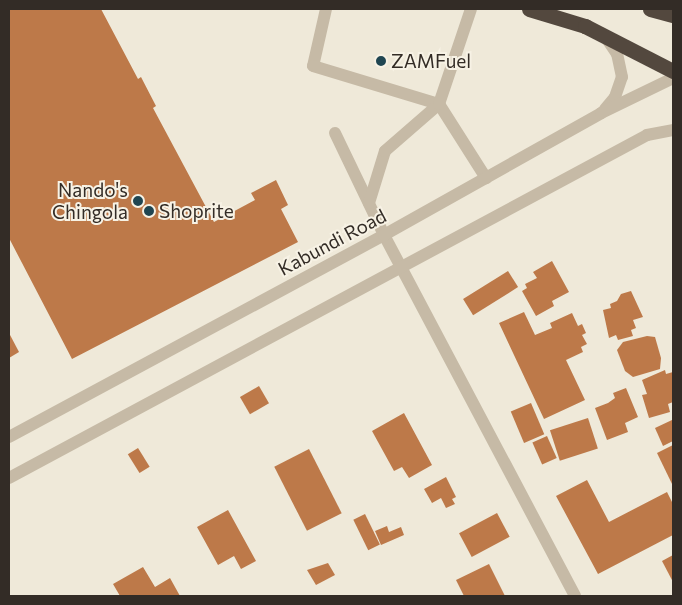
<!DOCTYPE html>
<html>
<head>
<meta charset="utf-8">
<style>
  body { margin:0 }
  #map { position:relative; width:682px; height:605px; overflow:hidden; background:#efe9d9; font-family:Commissioner,sans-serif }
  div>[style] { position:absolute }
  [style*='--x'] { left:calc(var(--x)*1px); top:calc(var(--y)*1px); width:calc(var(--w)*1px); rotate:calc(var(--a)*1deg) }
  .building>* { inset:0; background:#bd7949; transform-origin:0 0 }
  .minor>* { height:12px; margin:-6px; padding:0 6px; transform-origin:6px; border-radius:6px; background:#c6baa6 }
  .highway>* { height:15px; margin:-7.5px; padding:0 7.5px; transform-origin:7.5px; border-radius:7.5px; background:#53483e }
  .dots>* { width:14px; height:14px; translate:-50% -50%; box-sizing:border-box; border:2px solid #f7f2e5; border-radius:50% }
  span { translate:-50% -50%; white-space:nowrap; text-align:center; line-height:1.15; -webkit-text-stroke:4px #f7f2e5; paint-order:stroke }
  .poi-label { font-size:19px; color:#332c26 }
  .left { translate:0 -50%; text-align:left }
  .right { translate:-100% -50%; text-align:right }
  .street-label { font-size:19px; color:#332c26 }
  .frame { position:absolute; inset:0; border:10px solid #332c26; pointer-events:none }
</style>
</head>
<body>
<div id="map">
  <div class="building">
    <i style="clip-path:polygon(9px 9px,101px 9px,138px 79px,141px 77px,156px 106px,153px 108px,214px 222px,255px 200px,251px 193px,276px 180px,288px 205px,281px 209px,298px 242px,72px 359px,9px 238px)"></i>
    <i style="clip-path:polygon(552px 261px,569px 292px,552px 301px,554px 306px,536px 316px,522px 291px,527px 288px,525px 284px,537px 278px,533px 272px)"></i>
    <i style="left:508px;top:271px;width:19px;height:53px;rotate:58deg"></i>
    <i style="clip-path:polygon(631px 291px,643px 317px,633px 320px,636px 328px,631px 330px,633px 336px,618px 340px,616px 335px,609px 338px,603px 310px,611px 308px,610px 304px,617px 301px,621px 294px)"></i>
    <i style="clip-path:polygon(524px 312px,535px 335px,552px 328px,550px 323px,572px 313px,578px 326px,582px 324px,586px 333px,582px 335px,587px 344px,581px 347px,583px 352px,566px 360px,585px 400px,544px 419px,499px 323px)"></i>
    <i style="clip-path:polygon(9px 333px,19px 352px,9px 358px)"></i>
    <i style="clip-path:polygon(647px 336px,655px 337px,661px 358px,660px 369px,633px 377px,625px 371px,617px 350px,623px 342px)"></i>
    <i style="clip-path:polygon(665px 370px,666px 374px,673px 372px,673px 402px,668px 404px,670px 412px,649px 418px,642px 395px,647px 394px,642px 380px)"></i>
    <i style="left:259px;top:386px;width:20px;height:22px;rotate:60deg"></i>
    <i style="clip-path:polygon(626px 388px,638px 417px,625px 423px,628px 432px,607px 440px,595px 408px,608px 403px,615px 398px,613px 393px)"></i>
    <i style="left:531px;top:403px;width:34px;height:22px;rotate:67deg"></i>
    <i style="clip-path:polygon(404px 413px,432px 465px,409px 478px,402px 467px,394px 471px,372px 431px)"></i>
    <i style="left:588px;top:418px;width:32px;height:40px;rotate:72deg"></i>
    <i style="clip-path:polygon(672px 420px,673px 441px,663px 446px,655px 428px)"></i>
    <i style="left:547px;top:436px;width:24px;height:16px;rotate:66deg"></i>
    <i style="clip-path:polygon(673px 445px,673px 486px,657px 453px)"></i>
    <i style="left:138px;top:448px;width:22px;height:12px;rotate:58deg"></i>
    <i style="left:309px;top:449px;width:72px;height:39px;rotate:63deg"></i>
    <i style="clip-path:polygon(446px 477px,456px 497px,452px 499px,455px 504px,446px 508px,441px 498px,432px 503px,424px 489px)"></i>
    <i style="clip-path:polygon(587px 480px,609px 522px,667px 492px,673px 504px,673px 535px,598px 574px,556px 496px)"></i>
    <i style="clip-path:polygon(228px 510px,256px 561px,241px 569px,234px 556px,218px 565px,197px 527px)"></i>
    <i style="left:497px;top:513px;width:27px;height:43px;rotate:62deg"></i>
    <i style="left:365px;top:514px;width:34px;height:13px;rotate:64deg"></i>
    <i style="clip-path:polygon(387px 526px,389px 532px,401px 527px,404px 535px,381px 545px,375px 531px)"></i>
    <i style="clip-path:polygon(673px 555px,673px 582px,662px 561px)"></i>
    <i style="clip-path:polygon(328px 563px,335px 575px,316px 585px,307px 570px)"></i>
    <i style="clip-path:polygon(489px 564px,505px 596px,464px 596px,456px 580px)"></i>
    <i style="clip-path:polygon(143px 567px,155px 587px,170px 578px,180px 596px,120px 596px,113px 584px)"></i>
  </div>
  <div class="minor">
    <i style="--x:326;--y:9;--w:58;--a:102.8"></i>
    <i style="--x:313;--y:66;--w:132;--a:16.8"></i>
    <i style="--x:439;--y:104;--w:88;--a:57.6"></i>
    <i style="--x:605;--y:109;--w:16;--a:-50"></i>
    <i style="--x:615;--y:97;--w:21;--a:-71"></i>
    <i style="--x:622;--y:77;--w:24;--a:-102"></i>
    <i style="--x:617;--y:54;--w:22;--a:-124"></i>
    <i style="--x:335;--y:133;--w:113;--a:64.3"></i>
    <i style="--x:384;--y:235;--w:408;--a:62.1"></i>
    <i style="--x:369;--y:203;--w:54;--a:-72.9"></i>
    <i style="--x:385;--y:151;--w:72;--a:-41"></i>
    <i style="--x:439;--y:104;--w:100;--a:-71.4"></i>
    <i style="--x:9;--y:437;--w:426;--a:-28.3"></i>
    <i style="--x:384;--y:235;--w:249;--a:-29.3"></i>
    <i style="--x:601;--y:113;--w:80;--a:-25.9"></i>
    <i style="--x:9;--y:478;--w:724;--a:-28.26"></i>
    <i style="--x:647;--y:135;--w:26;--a:-11"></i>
  </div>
  <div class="highway">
    <i style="--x:529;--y:9;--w:59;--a:16.9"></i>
    <i style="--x:585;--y:26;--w:99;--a:27.1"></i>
    <i style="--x:650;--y:9;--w:24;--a:15"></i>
  </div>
  <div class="dots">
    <i style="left:381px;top:61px;background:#1f4551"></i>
    <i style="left:138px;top:201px;background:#1f4551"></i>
    <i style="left:149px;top:211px;background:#1f4551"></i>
  </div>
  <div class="poi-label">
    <span class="left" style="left:391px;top:61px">ZAMFuel</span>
    <span class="right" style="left:128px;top:201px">Nando's<br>Chingola</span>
    <span class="left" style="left:159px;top:211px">Shoprite</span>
  </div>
  <div class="street-label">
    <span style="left:332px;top:242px;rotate:-28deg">Kabundi Road</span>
  </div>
  <div class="frame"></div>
</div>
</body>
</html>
